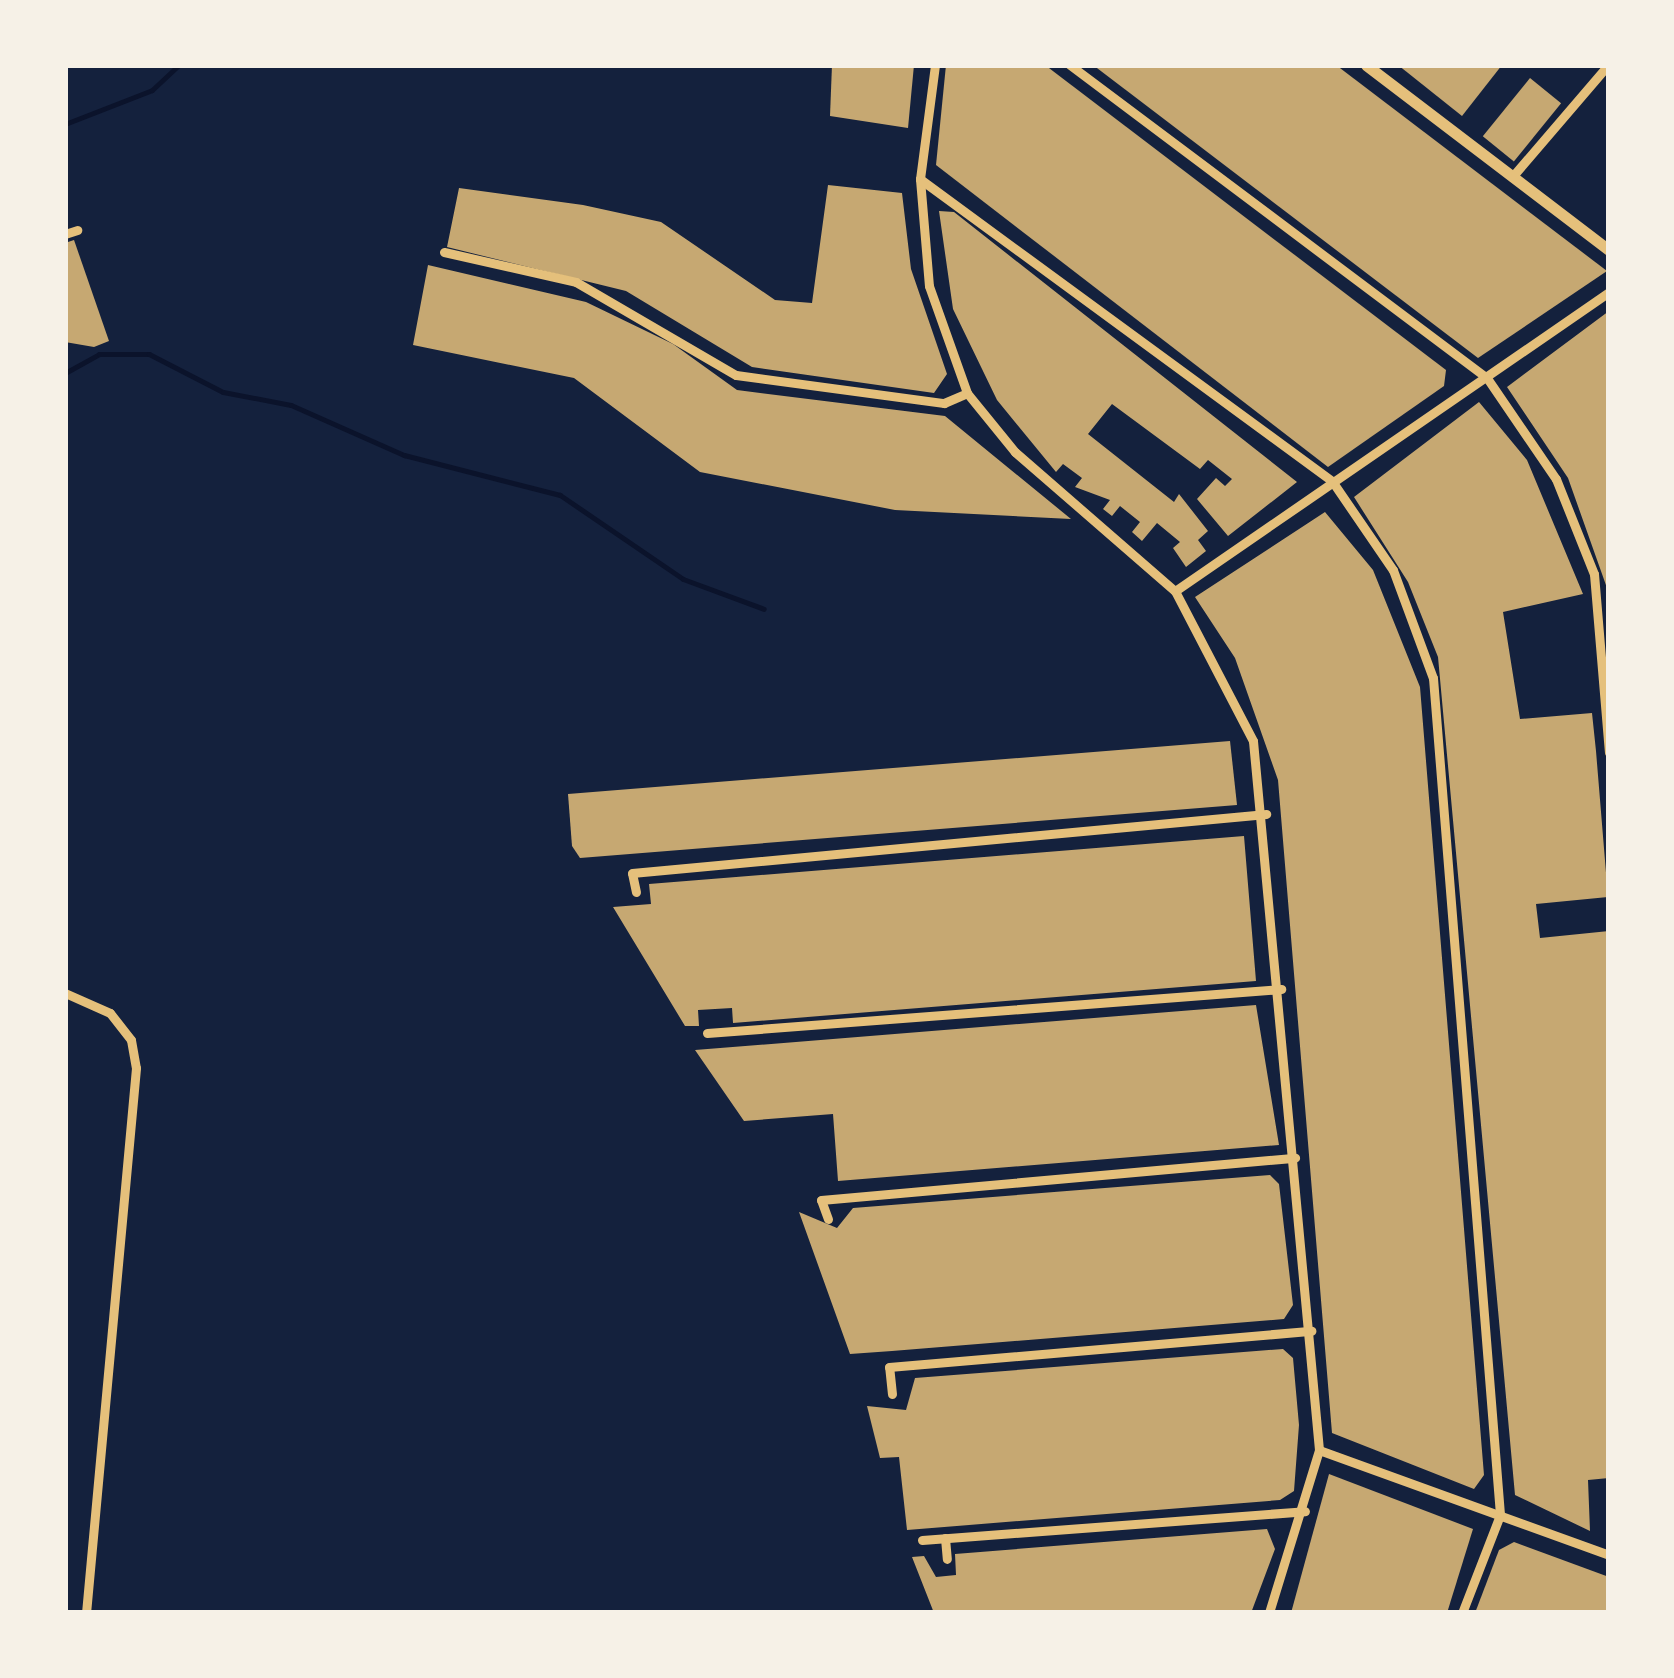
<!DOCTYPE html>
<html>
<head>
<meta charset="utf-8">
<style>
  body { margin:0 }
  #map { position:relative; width:1674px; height:1678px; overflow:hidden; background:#14213d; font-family:Merriweather,serif }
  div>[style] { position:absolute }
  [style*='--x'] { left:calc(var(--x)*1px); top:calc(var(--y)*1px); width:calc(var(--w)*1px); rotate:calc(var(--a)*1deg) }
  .stream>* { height:5px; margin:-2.5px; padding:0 2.5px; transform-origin:2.5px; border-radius:2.5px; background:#0b132b }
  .building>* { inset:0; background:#c6a872; transform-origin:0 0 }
  .minor>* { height:9px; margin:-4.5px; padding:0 4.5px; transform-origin:4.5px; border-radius:4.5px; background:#e5c07b }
  .secondary>* { height:11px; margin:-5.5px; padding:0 5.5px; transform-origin:5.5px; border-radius:5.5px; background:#e5c07b }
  span { translate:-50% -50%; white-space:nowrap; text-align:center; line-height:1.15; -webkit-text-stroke:8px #f6f1e7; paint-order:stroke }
  .frame { position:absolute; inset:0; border:68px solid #f6f1e7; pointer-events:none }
</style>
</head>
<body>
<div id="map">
  <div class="stream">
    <i style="--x:65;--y:124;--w:93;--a:-21.3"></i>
    <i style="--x:152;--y:90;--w:37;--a:-43"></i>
    <i style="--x:65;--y:373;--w:39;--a:-29"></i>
    <i style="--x:99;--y:354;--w:50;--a:0"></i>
    <i style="--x:149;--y:354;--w:83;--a:27.2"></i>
    <i style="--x:223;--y:392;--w:69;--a:10.8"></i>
    <i style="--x:291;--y:405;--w:124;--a:23.9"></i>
    <i style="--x:404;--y:455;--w:161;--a:14.4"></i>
    <i style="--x:560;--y:495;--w:149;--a:34.3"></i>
    <i style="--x:683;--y:579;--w:86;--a:20.3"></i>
  </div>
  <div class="building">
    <i style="clip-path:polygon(832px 65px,914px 65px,908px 128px,830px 116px)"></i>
    <i style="clip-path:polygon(946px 65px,1045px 65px,1446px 370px,1444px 386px,1328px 467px,936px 165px)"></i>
    <i style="clip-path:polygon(1093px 65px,1336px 65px,1607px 271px,1478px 358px)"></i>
    <i style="clip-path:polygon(1398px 65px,1502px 65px,1462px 116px)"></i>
    <i style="left:1530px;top:78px;width:40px;height:75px;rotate:39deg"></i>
    <i style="clip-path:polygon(828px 185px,902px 193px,911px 269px,947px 374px,934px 393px,752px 367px,626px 291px,447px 247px,459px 188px,583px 205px,661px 222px,775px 300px,812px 303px)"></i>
    <i style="clip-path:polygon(939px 211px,954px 212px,1297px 482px,1228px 536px,1197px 499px,1216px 478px,1225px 486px,1232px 479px,1208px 460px,1200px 469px,1112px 404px,1088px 434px,1174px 502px,1179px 494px,1208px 531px,1198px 540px,1206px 551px,1186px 567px,1173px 548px,1180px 542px,1157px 523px,1142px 541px,1132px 532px,1140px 522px,1120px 506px,1112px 516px,1103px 509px,1110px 500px,1075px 487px,1082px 478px,1063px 464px,1056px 472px,997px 400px,953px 309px)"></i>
    <i style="clip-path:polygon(74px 240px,109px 341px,94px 347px,65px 342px,65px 243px)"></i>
    <i style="clip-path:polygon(428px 265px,586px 302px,673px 344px,737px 390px,945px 416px,1071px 519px,895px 510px,700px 472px,574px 378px,413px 345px)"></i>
    <i style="clip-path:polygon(1609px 311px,1609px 588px,1607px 588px,1568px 478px,1507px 387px)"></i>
    <i style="clip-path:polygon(1479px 402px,1527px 460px,1583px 594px,1503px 612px,1520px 719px,1592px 713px,1596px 751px,1608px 897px,1536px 904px,1540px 938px,1609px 931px,1609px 1478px,1588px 1480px,1590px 1531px,1515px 1495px,1438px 657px,1408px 582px,1354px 497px)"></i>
    <i style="clip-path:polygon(1325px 512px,1373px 570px,1420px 687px,1484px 1475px,1474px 1489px,1332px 1433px,1278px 780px,1235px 658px,1195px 597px)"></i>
    <i style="clip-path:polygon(1230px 741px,1237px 805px,580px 858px,572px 846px,568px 794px)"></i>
    <i style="clip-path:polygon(1244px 836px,1256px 981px,733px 1023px,732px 1008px,698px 1010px,699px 1026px,685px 1026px,613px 907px,651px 904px,649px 884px)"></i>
    <i style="clip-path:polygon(1256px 1005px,1279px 1145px,838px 1181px,833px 1114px,744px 1121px,695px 1050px)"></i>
    <i style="clip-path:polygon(1270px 1175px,1279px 1184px,1293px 1305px,1284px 1319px,892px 1351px,850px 1354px,799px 1212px,837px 1228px,853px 1208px)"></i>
    <i style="clip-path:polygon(1283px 1349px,1293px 1358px,1299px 1425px,1294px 1491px,1280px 1500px,907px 1530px,899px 1457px,880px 1458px,867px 1406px,906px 1410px,915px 1378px)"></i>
    <i style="clip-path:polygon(1329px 1474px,1473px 1529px,1447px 1613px,1291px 1613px)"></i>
    <i style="clip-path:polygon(1267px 1529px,1275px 1549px,1251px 1613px,934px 1613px,912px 1557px,924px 1556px,936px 1577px,956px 1575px,955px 1554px)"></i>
    <i style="clip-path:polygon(1514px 1542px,1609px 1577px,1609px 1613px,1475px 1613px,1499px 1550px)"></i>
  </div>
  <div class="minor">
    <i style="--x:935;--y:65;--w:115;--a:97.5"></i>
    <i style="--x:920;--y:179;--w:107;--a:85.2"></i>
    <i style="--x:929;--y:286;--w:114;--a:70.4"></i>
    <i style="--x:967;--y:393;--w:76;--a:50.9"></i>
    <i style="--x:1015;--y:452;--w:212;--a:41"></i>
    <i style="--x:1175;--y:591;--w:169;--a:62.5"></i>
    <i style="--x:1253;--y:741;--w:712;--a:84.68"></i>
    <i style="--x:1319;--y:1450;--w:170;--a:107.1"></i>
    <i style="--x:1070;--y:65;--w:521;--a:36.89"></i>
    <i style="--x:1487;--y:378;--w:122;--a:55.7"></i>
    <i style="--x:1556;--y:479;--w:102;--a:68.2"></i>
    <i style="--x:1594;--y:574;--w:179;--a:85.2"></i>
    <i style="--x:1512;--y:177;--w:148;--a:-49.4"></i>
    <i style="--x:920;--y:179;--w:511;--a:36.24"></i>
    <i style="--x:1332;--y:481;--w:108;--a:55.6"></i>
    <i style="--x:1393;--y:570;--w:115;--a:69.7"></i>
    <i style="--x:1433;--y:678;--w:840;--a:85.42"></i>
    <i style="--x:1500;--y:1515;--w:105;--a:111.2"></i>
    <i style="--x:65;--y:234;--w:13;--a:-18"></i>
    <i style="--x:444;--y:252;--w:135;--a:12.8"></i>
    <i style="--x:576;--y:282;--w:185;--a:30.2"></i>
    <i style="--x:736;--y:375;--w:210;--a:7.7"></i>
    <i style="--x:944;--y:403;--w:25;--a:-23"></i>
    <i style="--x:1175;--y:591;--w:527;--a:-34.56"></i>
    <i style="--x:636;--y:892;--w:19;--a:-102"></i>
    <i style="--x:632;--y:873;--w:637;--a:-5.32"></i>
    <i style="--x:65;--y:993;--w:49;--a:24"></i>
    <i style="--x:110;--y:1013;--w:34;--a:52"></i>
    <i style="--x:131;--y:1040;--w:28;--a:80"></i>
    <i style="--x:136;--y:1068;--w:547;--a:95.24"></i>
    <i style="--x:707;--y:1033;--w:576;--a:-4.38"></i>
    <i style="--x:828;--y:1219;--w:20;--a:-110"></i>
    <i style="--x:821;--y:1200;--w:476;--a:-5.1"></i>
    <i style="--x:892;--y:1394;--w:27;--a:-96"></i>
    <i style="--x:889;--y:1367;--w:424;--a:-4.9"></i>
    <i style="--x:1319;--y:1450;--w:308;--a:19.9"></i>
    <i style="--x:945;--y:1538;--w:21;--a:85"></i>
    <i style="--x:922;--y:1540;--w:384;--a:-4.3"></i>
  </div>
  <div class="secondary">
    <i style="--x:1366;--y:65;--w:305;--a:37.3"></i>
  </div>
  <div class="frame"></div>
</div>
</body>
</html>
